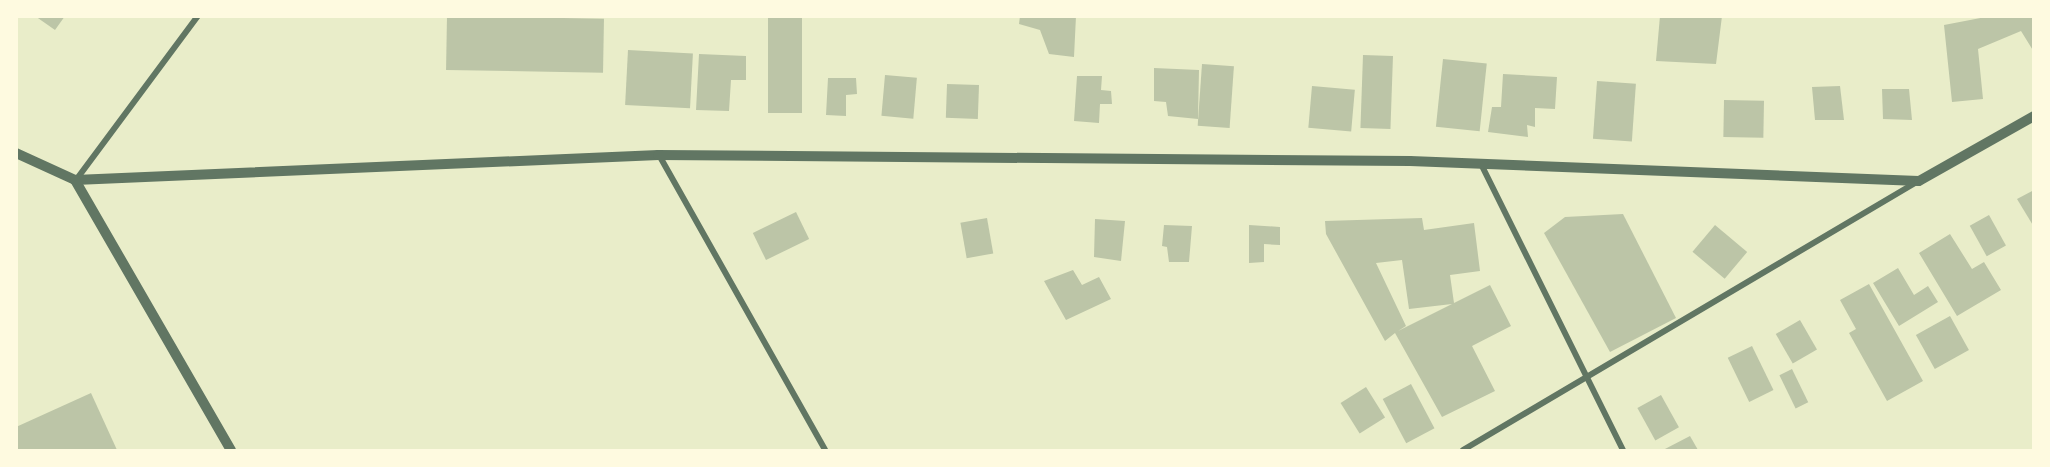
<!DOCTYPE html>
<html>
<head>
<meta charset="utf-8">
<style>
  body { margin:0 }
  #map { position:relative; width:2050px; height:467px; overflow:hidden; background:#e9edc9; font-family:Bitter,serif }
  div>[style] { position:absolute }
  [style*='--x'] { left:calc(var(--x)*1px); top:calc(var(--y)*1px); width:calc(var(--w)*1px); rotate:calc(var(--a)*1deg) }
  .building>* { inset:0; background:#bcc5a7; transform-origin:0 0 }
  .minor>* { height:6px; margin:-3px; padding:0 3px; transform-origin:3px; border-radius:3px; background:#617663 }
  .tertiary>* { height:10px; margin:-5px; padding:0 5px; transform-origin:5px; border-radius:5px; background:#617663 }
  span { translate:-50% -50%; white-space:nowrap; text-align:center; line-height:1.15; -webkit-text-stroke:6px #fefae0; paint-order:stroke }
  .frame { position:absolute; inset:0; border:18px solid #fefae0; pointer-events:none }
</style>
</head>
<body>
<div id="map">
  <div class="building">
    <i style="clip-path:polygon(35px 16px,65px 16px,55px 30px)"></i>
    <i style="left:447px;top:16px;width:157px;height:54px;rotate:1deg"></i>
    <i style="left:768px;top:16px;width:34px;height:97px"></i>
    <i style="clip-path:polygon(1020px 16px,1076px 16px,1074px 57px,1049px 54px,1040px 30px,1019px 24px)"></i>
    <i style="clip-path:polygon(1660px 16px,1722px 16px,1716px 64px,1656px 61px)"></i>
    <i style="clip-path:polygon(1991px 16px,2034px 16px,2034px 52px,2021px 31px,1978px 49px,1983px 99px,1952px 102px,1944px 25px)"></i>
    <i style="left:628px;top:50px;width:65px;height:55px;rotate:3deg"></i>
    <i style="clip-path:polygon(699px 54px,746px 56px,746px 80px,731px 80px,729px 111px,696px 110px)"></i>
    <i style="left:1363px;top:55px;width:30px;height:73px;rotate:2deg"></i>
    <i style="left:1443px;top:59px;width:44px;height:68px;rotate:6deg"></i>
    <i style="left:1202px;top:64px;width:32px;height:62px;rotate:4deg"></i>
    <i style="clip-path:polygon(1154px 68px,1199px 70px,1198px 119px,1168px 116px,1166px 102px,1154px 101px)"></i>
    <i style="clip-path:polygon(1503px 74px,1557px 77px,1555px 109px,1535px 108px,1535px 127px,1527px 125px,1528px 137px,1488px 132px,1492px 107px,1501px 107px)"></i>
    <i style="left:885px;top:75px;width:32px;height:41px;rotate:5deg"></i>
    <i style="clip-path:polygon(1077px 76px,1102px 76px,1101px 90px,1111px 91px,1112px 104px,1100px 104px,1099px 123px,1074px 121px)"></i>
    <i style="clip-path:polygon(828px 78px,856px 78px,857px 94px,846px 95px,846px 116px,826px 115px)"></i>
    <i style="left:1597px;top:81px;width:39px;height:58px;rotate:4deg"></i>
    <i style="left:979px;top:85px;width:34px;height:32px;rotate:92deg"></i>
    <i style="left:1312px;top:86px;width:43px;height:42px;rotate:5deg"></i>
    <i style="clip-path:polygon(1840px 86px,1844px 120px,1815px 120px,1812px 87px)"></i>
    <i style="clip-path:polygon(1882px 89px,1909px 89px,1912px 120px,1883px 119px)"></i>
    <i style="left:1724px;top:100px;width:40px;height:37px;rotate:1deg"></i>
    <i style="clip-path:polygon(2034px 190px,2034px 227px,2017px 199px)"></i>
    <i style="left:796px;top:212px;width:30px;height:48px;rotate:64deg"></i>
    <i style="clip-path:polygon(1623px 214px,1676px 318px,1610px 352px,1544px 233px,1565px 217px)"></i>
    <i style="left:1989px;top:215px;width:35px;height:22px;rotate:61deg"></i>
    <i style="left:987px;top:218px;width:36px;height:27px;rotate:80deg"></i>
    <i style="clip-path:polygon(evenodd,1422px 218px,1424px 230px,1474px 223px,1480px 271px,1450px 275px,1454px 303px,1490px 285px,1511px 326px,1472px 346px,1495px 391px,1442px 417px,1395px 333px,1385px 341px,1326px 234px,1325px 221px,1422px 218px,1402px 260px,1409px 309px,1452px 304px,1398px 331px,1406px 326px,1376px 263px,1402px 260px)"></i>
    <i style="clip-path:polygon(1095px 219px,1125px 221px,1121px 261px,1094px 257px)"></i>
    <i style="clip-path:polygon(1164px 225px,1192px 226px,1189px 262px,1169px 262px,1167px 247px,1162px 246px)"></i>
    <i style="clip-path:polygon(1249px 225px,1280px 227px,1280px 245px,1264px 244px,1264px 262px,1249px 263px)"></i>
    <i style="left:1715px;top:225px;width:42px;height:35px;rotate:40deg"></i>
    <i style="clip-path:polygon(1950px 234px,1972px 269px,1984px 262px,2001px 290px,1957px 316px,1919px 253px)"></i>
    <i style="clip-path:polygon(1898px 268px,1914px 295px,1928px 286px,1938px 302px,1899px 326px,1873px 283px)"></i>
    <i style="clip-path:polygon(1073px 270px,1082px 285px,1099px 277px,1111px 299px,1066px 320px,1044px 281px)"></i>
    <i style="clip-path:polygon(1869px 284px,1923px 381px,1887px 401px,1849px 333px,1856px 329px,1840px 300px)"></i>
    <i style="left:1950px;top:316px;width:39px;height:39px;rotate:61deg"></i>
    <i style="left:1800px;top:320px;width:34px;height:28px;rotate:60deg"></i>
    <i style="left:1752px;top:346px;width:49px;height:27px;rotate:64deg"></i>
    <i style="left:1792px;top:369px;width:37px;height:14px;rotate:64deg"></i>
    <i style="left:1411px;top:384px;width:50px;height:32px;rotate:62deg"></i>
    <i style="left:1366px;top:387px;width:36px;height:30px;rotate:58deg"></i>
    <i style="clip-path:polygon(91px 393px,117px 450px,16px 450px,16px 427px)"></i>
    <i style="left:1661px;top:395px;width:37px;height:27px;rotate:61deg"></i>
    <i style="clip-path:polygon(1690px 436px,1698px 450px,1663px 450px)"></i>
  </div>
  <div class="minor">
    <i style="--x:659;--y:155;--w:338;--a:60.6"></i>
    <i style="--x:1481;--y:164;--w:319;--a:63.6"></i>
    <i style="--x:76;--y:180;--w:204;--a:-53.4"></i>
    <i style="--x:1463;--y:450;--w:525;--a:-30.57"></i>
  </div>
  <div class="tertiary">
    <i style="--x:16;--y:153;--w:65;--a:24.6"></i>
    <i style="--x:75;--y:180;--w:584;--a:-2.46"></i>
    <i style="--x:658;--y:155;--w:752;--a:0.46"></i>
    <i style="--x:1410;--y:161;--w:509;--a:2.25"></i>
    <i style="--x:1919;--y:181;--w:132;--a:-29.5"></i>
    <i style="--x:75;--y:180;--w:312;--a:60"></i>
  </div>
  <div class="frame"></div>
</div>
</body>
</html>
